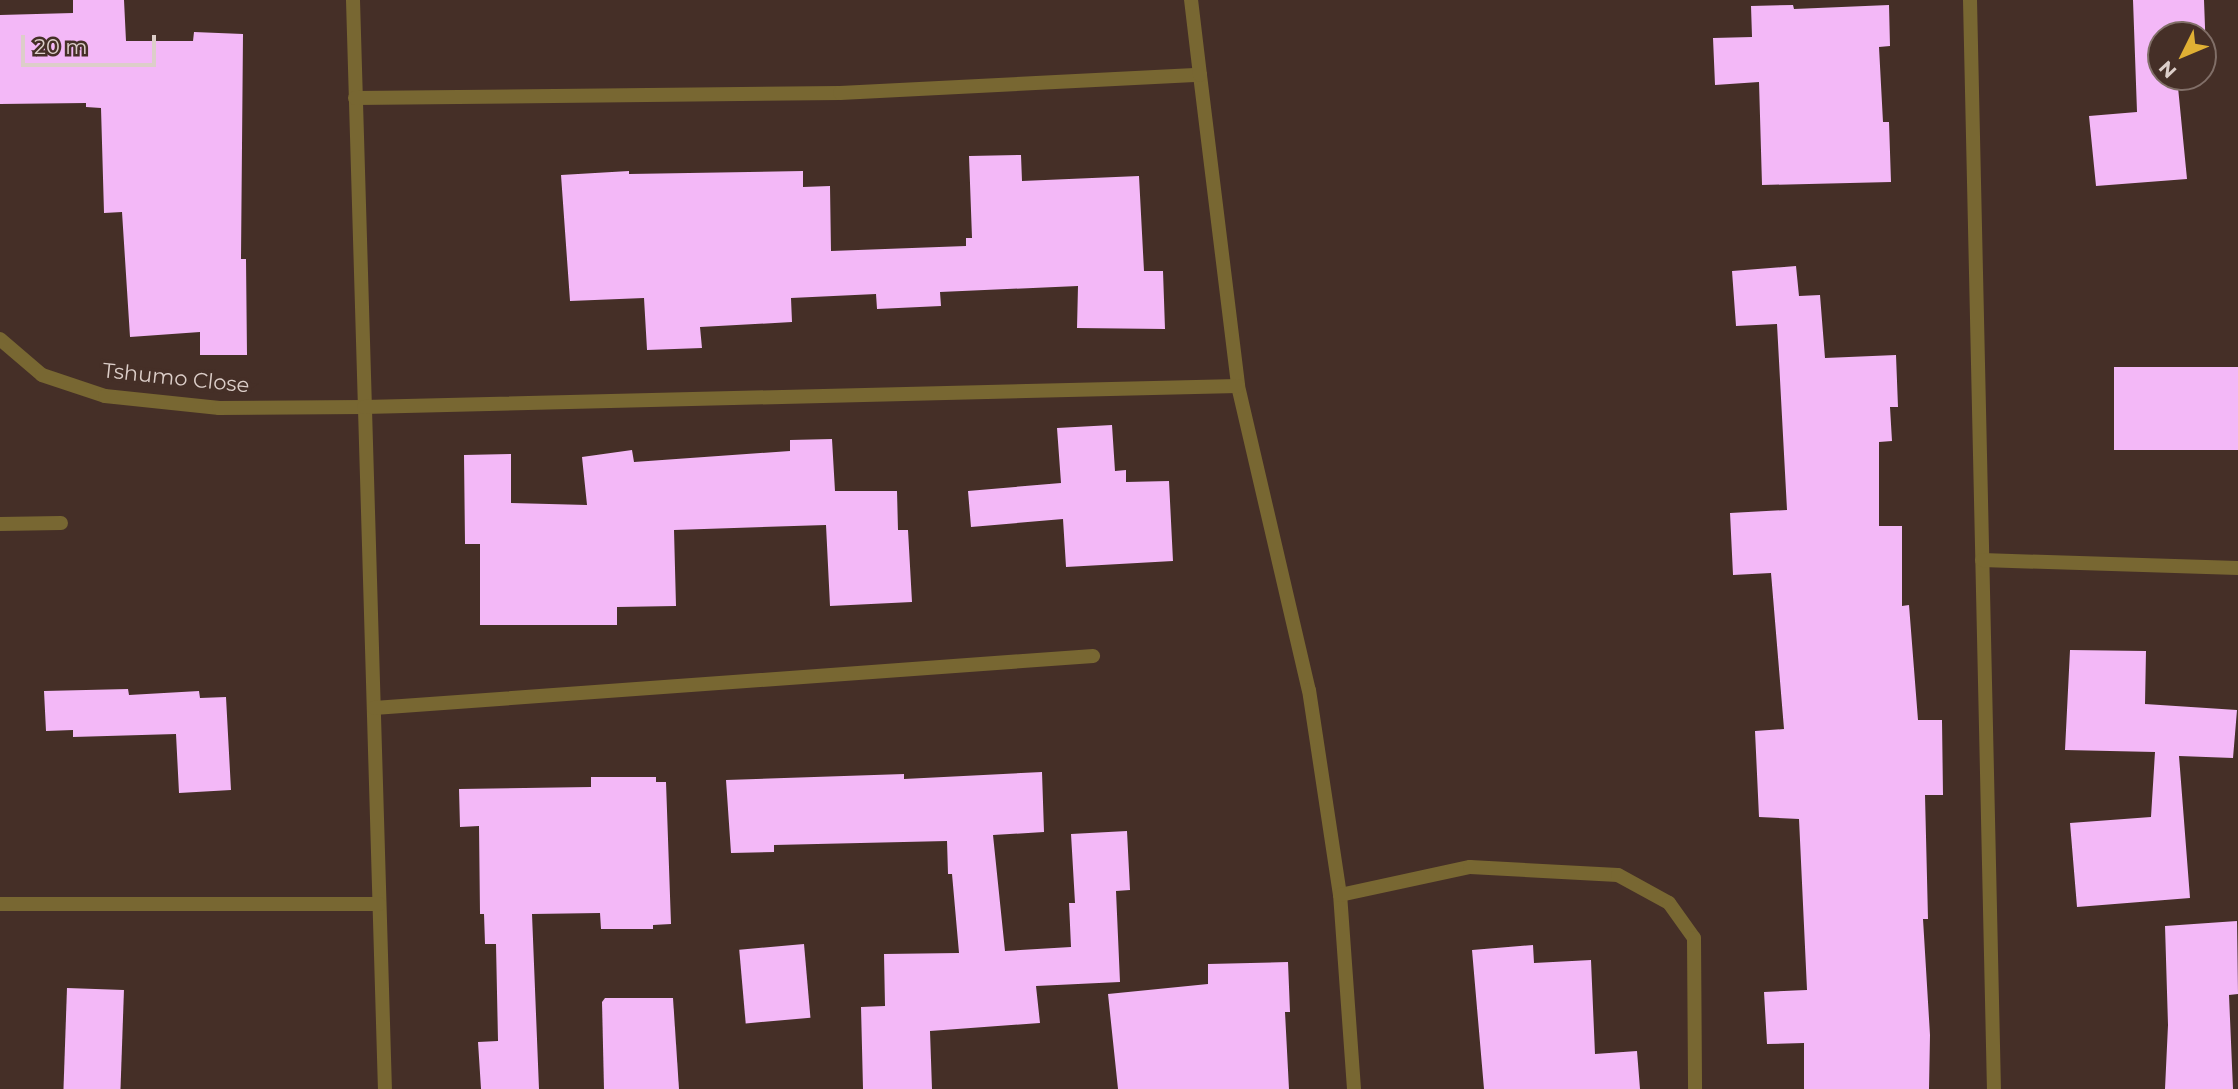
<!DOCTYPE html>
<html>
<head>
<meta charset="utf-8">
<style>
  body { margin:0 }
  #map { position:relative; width:2238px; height:1089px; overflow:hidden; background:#452f27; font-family:Montserrat,sans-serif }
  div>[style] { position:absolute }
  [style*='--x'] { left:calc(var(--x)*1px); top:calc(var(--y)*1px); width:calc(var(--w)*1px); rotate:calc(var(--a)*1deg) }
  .building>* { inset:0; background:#f3b8f7; transform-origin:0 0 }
  .street>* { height:14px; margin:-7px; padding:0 7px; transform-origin:7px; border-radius:7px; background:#786732 }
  span { translate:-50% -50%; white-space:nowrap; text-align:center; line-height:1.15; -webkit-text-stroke:7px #452f27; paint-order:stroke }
  .street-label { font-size:21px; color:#dccec9 }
  .north { position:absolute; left:2147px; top:21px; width:70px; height:70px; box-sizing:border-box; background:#452f27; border:2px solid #816f68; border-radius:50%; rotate:227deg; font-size:19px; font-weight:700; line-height:28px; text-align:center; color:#dccec9 }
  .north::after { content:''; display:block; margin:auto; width:24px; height:32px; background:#e0b034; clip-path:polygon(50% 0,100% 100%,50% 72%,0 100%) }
  .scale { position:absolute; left:21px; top:35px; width:135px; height:32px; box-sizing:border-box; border:4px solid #dccec9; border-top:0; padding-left:9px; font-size:21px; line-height:24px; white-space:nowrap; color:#dccec9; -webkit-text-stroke:5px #452f27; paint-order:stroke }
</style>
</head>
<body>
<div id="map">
  <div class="building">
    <i style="clip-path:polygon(73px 0,124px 0,126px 41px,193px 41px,194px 32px,243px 34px,241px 259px,246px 259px,247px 355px,200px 355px,200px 332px,130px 337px,122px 212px,104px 213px,101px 108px,86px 107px,86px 103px,0 104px,0 15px,73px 13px)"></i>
    <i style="clip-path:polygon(2133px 0,2204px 0,2206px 54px,2203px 54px,2203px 35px,2161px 35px,2161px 77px,2177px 77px,2187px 179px,2096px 186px,2089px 116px,2137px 112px)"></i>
    <i style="clip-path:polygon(1793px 5px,1794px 9px,1889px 5px,1890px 46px,1879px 47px,1883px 122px,1889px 122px,1891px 182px,1762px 185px,1759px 82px,1715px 85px,1713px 38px,1752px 37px,1751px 6px)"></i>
    <i style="clip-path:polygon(1021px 155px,1022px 181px,1139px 176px,1144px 271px,1163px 271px,1165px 329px,1077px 328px,1078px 286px,940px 292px,941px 306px,877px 309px,876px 294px,791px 298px,792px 322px,700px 327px,702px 348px,647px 350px,644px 298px,570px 301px,561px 175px,629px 171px,629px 174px,803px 171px,803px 187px,830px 186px,831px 251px,966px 246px,966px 238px,972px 238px,969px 156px)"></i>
    <i style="clip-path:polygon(1796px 266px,1799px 296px,1820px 295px,1825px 358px,1896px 355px,1898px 407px,1890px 407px,1892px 441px,1879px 442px,1879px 526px,1902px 526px,1902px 606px,1909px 605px,1918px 720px,1942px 720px,1943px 795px,1925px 795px,1928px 919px,1923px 919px,1930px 1035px,1929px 1089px,1804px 1089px,1804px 1043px,1767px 1044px,1764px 992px,1807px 990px,1799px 819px,1759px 817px,1755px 731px,1784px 729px,1771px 573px,1733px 575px,1730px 513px,1787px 510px,1777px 324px,1736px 326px,1732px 271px)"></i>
    <i style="left:2238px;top:367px;width:83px;height:124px;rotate:90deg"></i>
    <i style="clip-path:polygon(1112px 425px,1115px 471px,1126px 470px,1126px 482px,1169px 481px,1173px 561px,1066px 567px,1063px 519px,971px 527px,968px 491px,1061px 483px,1057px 428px)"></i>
    <i style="clip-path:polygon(832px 439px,835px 491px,897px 491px,898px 530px,908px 530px,912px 602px,830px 606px,826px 525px,674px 530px,676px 606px,617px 607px,617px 625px,480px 625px,480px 544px,465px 544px,464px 455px,511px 454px,511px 503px,587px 505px,582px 457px,632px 450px,634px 462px,790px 451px,790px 440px)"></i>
    <i style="clip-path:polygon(2070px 650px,2146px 651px,2145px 704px,2237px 710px,2233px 758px,2179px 756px,2190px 898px,2077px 907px,2070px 823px,2151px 817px,2155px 752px,2065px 750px)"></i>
    <i style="clip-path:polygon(128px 689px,129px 695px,199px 691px,200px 698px,226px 697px,231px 790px,179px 793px,176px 734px,73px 737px,73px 730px,46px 731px,44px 691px)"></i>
    <i style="clip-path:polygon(1042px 772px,1044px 832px,993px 835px,1005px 951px,1071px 947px,1069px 903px,1075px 903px,1071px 834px,1127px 831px,1130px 890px,1116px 891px,1120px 982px,1036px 986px,1040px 1023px,930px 1031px,932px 1089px,863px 1089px,861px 1007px,885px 1006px,884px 954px,959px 953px,952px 874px,948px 874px,947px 841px,774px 845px,774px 852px,731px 853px,726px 780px,904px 774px,904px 779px)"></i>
    <i style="clip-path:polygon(591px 777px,656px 777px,656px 782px,666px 782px,671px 924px,653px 925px,653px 929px,601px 929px,600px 913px,532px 914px,539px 1089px,481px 1089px,478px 1042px,498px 1041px,496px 944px,485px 944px,484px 914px,480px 914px,479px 826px,460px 827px,459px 789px,591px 787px)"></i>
    <i style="clip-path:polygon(2237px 921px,2238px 994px,2229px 995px,2233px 1089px,2165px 1089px,2168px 1025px,2165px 926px)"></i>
    <i style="left:804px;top:944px;width:74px;height:65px;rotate:85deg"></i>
    <i style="clip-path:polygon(1533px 945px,1534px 963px,1591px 960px,1595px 1054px,1637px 1051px,1640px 1089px,1484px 1089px,1472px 950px)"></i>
    <i style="clip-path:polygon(1288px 962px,1290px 1012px,1285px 1012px,1289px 1089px,1118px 1089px,1108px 994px,1208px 984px,1208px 964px)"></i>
    <i style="left:67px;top:988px;width:57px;height:101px;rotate:2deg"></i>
    <i style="clip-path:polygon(605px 998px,673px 998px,679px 1089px,604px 1089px,602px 1002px)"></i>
  </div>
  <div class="street">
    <i style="--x:353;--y:0;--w:1089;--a:88.32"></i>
    <i style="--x:1970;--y:0;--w:1089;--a:88.74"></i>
    <i style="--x:1200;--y:75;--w:313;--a:83"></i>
    <i style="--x:1238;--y:386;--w:312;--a:76.9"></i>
    <i style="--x:1309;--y:690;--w:207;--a:81.4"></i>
    <i style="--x:355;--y:98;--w:485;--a:-0.6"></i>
    <i style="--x:840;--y:93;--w:360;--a:-2.9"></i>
    <i style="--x:1200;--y:75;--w:76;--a:-96.8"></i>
    <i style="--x:0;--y:339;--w:55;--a:40.6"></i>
    <i style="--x:42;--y:375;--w:66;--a:18.4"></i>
    <i style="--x:105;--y:396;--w:115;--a:6"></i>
    <i style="--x:219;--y:408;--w:145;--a:-0.4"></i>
    <i style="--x:364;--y:407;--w:874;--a:-1.38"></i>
    <i style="--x:0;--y:524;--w:61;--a:-0.9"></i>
    <i style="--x:1982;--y:560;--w:256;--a:1.8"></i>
    <i style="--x:374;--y:708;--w:721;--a:-4.14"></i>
    <i style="--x:0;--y:904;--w:379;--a:0"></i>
    <i style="--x:1354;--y:1089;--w:195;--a:-94.1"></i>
    <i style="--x:1340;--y:895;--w:133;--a:-12.2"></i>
    <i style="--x:1470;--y:867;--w:148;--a:3.1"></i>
    <i style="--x:1618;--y:875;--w:58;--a:28.8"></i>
    <i style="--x:1669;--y:903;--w:43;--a:54.5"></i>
    <i style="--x:1694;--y:938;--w:151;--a:89.6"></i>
  </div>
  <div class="street-label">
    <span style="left:176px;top:378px;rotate:6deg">Tshumo Close</span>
  </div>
  <div class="north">N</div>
  <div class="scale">20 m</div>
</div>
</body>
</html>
